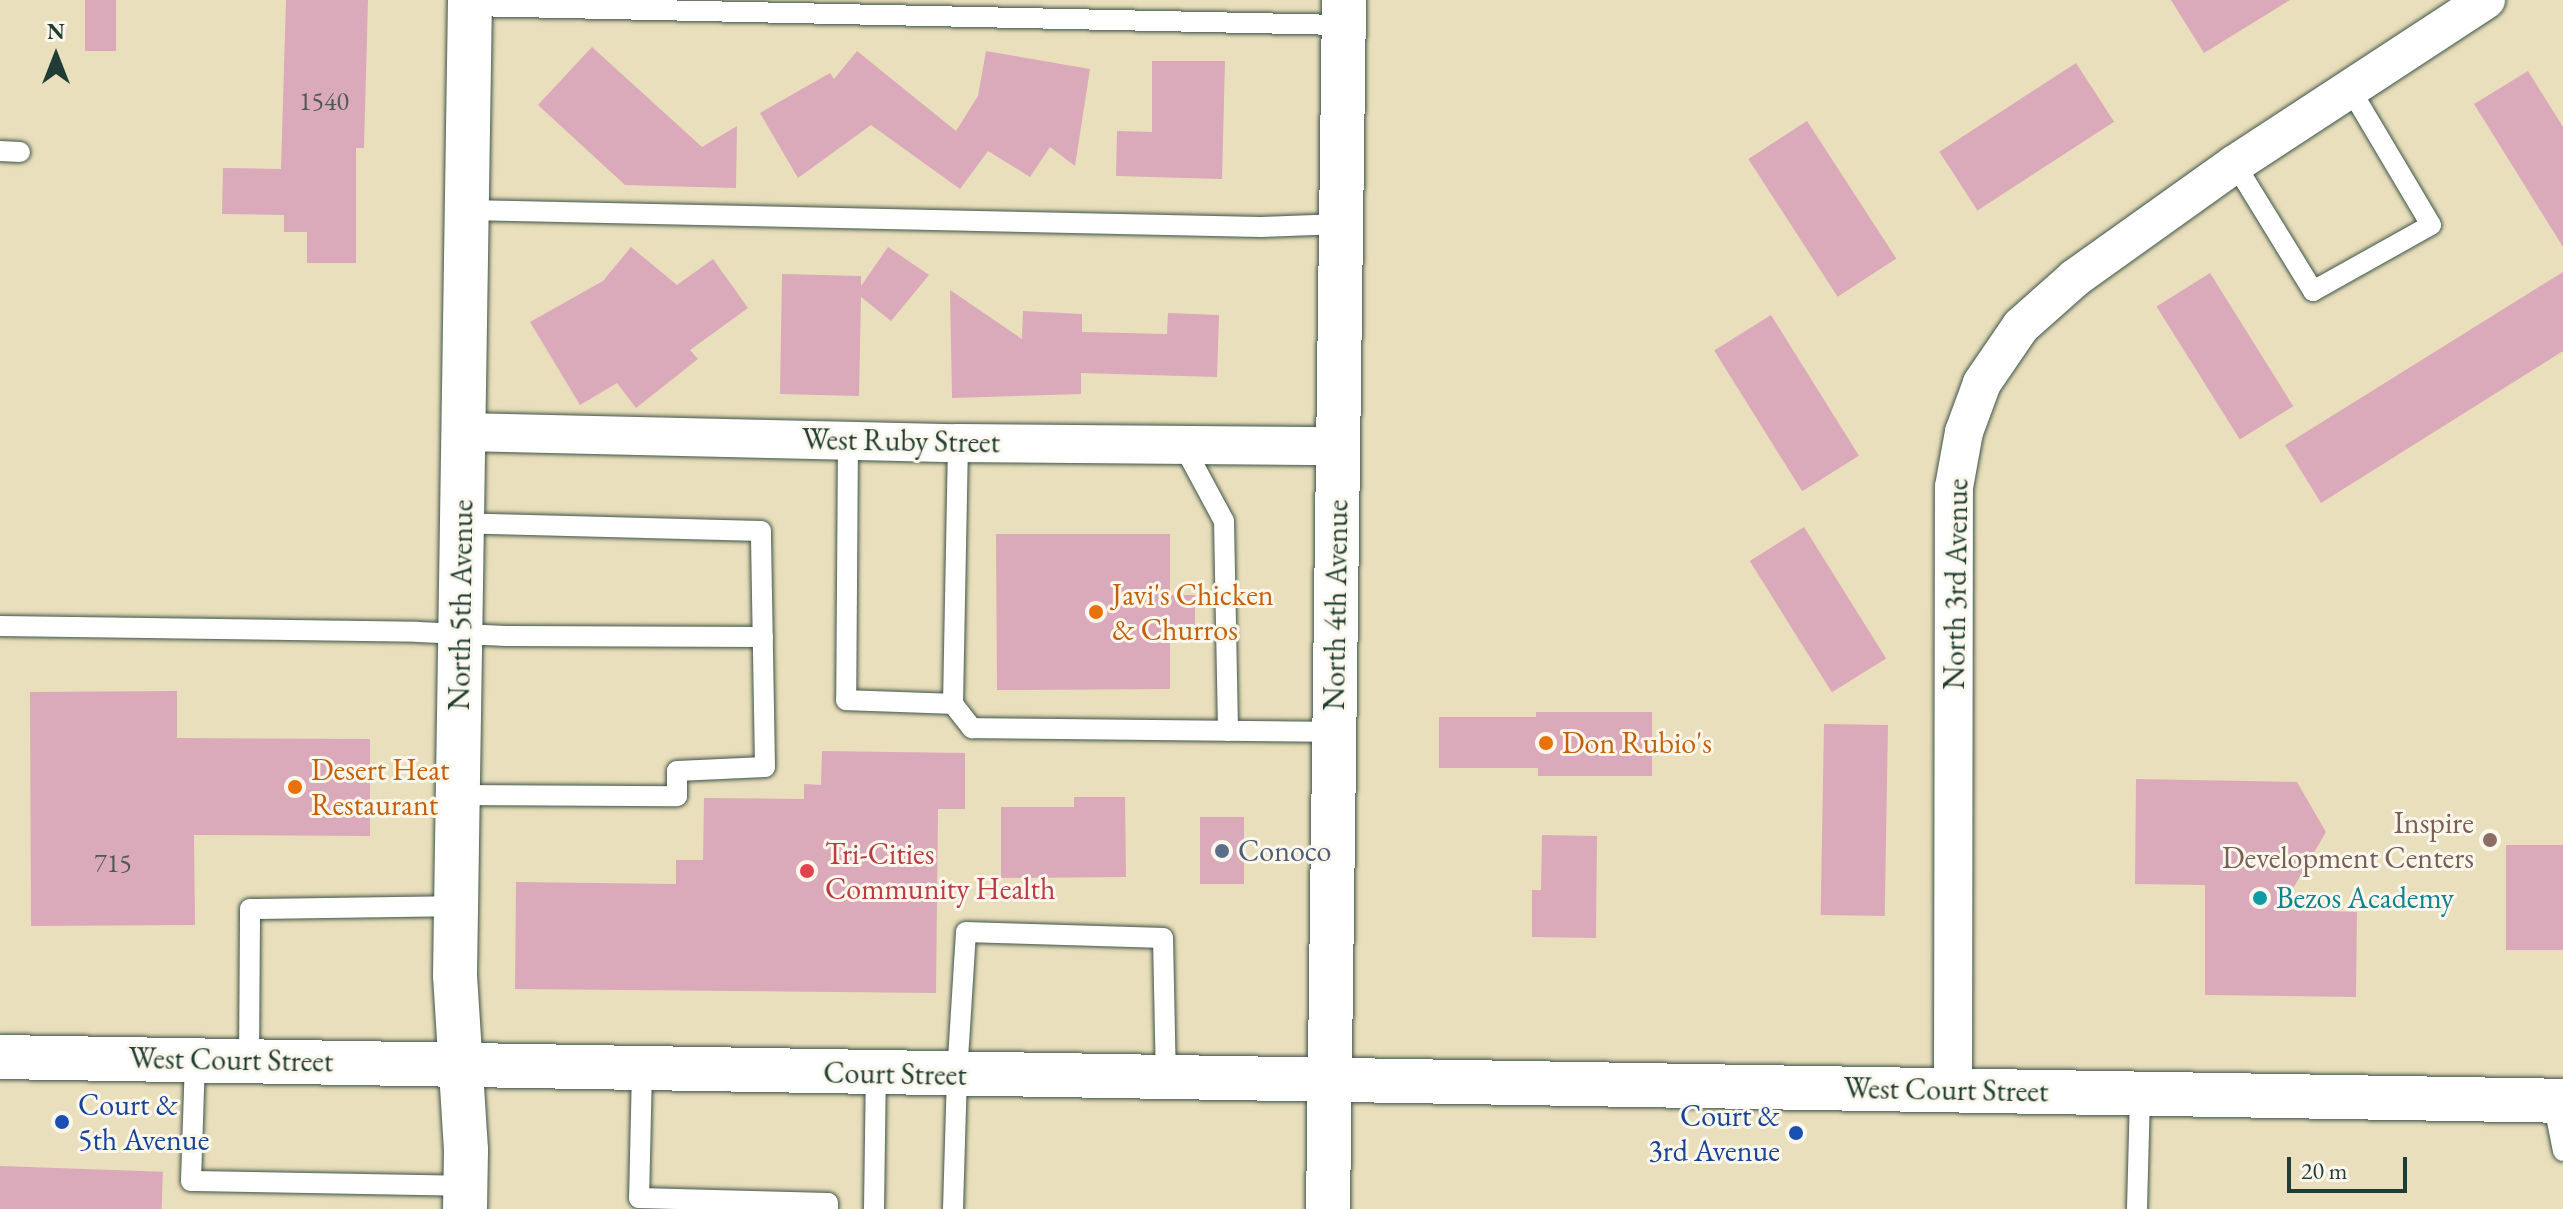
<!DOCTYPE html>
<html>
<head>
<meta charset="utf-8">
<style>
  body { margin:0 }
  #map { position:relative; width:2563px; height:1209px; overflow:hidden; background:#eadfbc; font-family:"EB Garamond",serif }
  div>[style] { position:absolute }
  [style*='--x'] { left:calc(var(--x)*1px); top:calc(var(--y)*1px); width:calc(var(--w)*1px); rotate:calc(var(--a)*1deg) }
  .building>* { inset:0; background:#daa9ba; transform-origin:0 0 }
  .roads { filter:drop-shadow(0 0 2px #3d5548) drop-shadow(0 0 2px #3d5548) }
  .lane>* { height:20px; margin:-10px; padding:0 10px; transform-origin:10px; border-radius:10px; background:#fff }
  .street>* { height:38px; margin:-19px; padding:0 19px; transform-origin:19px; border-radius:19px; background:#fff }
  .secondary>* { height:44px; margin:-22px; padding:0 22px; transform-origin:22px; border-radius:22px; background:#fff }
  .dots>* { width:22px; height:22px; translate:-50% -50%; box-sizing:border-box; border:4px solid #fbf7ec; border-radius:50% }
  span { translate:-50% -50%; white-space:nowrap; text-align:center; line-height:1.15; -webkit-text-stroke:6px #fbf7ec; paint-order:stroke }
  .number-label { font-size:26px; color:#4e5856 }
  .number-label span { -webkit-text-stroke-width:0 }
  .street-label { font-size:30px; color:#1f3d34 }
  .food-label { font-size:30px; color:#c56008 }
  .left { translate:0 -50%; text-align:left }
  .education-label { font-size:30px; color:#785e54 }
  .right { translate:-100% -50%; text-align:right }
  .service-label { font-size:30px; color:#4e5e75 }
  .health-label { font-size:30px; color:#be3a42 }
  .culture-label { font-size:30px; color:#0d838f }
  .transit-label { font-size:30px; color:#164399 }
  .north { position:absolute; left:16px; top:16px; width:80px; height:80px; -webkit-text-stroke:6px #fbf7ec; paint-order:stroke; rotate:0deg; font-size:22px; font-weight:700; line-height:32px; text-align:center; color:#1f3d34 }
  .north::after { content:''; display:block; margin:auto; width:28px; height:36px; background:#1f3d34; clip-path:polygon(50% 0,100% 100%,50% 72%,0 100%) }
  .scale { position:absolute; left:2287px; top:1157px; width:120px; height:36px; box-sizing:border-box; border:4px solid #1f3d34; border-top:0; padding-left:10px; font-size:24px; line-height:28px; white-space:nowrap; color:#1f3d34; -webkit-text-stroke:6px #fbf7ec; paint-order:stroke }
</style>
</head>
<body>
<div id="map">
  <div class="building">
    <i style="left:85px;top:0;width:31px;height:51px"></i>
    <i style="clip-path:polygon(286px 0,368px 0,364px 148px,356px 148px,356px 263px,307px 263px,307px 232px,284px 232px,284px 215px,222px 214px,223px 168px,281px 169px)"></i>
    <i style="clip-path:polygon(2171px 0,2290px 0,2204px 53px)"></i>
    <i style="clip-path:polygon(592px 47px,702px 147px,737px 126px,736px 188px,625px 185px,538px 105px)"></i>
    <i style="clip-path:polygon(857px 51px,956px 131px,978px 96px,986px 51px,1090px 69px,1075px 166px,1050px 147px,1030px 177px,988px 151px,960px 189px,871px 125px,798px 178px,760px 113px,830px 73px,834px 79px)"></i>
    <i style="clip-path:polygon(1152px 61px,1225px 61px,1222px 179px,1116px 176px,1117px 131px,1152px 132px)"></i>
    <i style="left:2076px;top:63px;width:70px;height:163px;rotate:57deg"></i>
    <i style="clip-path:polygon(2528px 71px,2563px 127px,2563px 247px,2474px 104px)"></i>
    <i style="left:1807px;top:121px;width:164px;height:70px;rotate:57deg"></i>
    <i style="clip-path:polygon(631px 247px,677px 285px,713px 259px,748px 308px,690px 350px,698px 359px,636px 408px,617px 383px,580px 405px,530px 322px,603px 281px)"></i>
    <i style="clip-path:polygon(888px 247px,929px 275px,891px 321px,861px 297px,859px 396px,780px 394px,782px 274px,861px 276px,861px 286px)"></i>
    <i style="clip-path:polygon(2563px 272px,2563px 351px,2321px 503px,2285px 445px)"></i>
    <i style="left:2210px;top:273px;width:157px;height:63px;rotate:58deg"></i>
    <i style="clip-path:polygon(950px 290px,1022px 339px,1023px 311px,1082px 314px,1082px 332px,1167px 334px,1168px 313px,1219px 315px,1217px 377px,1081px 373px,1081px 394px,952px 398px)"></i>
    <i style="left:1771px;top:315px;width:166px;height:67px;rotate:58deg"></i>
    <i style="left:1804px;top:527px;width:155px;height:64px;rotate:58deg"></i>
    <i style="clip-path:polygon(996px 534px,1170px 534px,1170px 595px,1195px 595px,1195px 628px,1170px 629px,1170px 689px,997px 690px)"></i>
    <i style="clip-path:polygon(177px 691px,177px 738px,370px 739px,370px 836px,194px 835px,195px 925px,31px 926px,30px 692px)"></i>
    <i style="clip-path:polygon(1536px 712px,1652px 712px,1652px 776px,1538px 776px,1538px 768px,1439px 768px,1439px 717px,1536px 717px)"></i>
    <i style="left:1824px;top:724px;width:64px;height:191px;rotate:1deg"></i>
    <i style="clip-path:polygon(822px 751px,965px 753px,965px 809px,938px 809px,936px 993px,515px 989px,516px 882px,676px 884px,676px 860px,703px 860px,704px 798px,804px 799px,804px 784px,821px 785px)"></i>
    <i style="clip-path:polygon(2136px 779px,2297px 782px,2326px 832px,2281px 909px,2357px 912px,2356px 997px,2205px 995px,2205px 885px,2135px 884px)"></i>
    <i style="clip-path:polygon(1074px 797px,1125px 797px,1126px 877px,1001px 878px,1001px 807px,1074px 807px)"></i>
    <i style="left:1200px;top:817px;width:44px;height:67px"></i>
    <i style="clip-path:polygon(1542px 835px,1597px 836px,1596px 938px,1532px 937px,1532px 890px,1541px 890px)"></i>
    <i style="left:2506px;top:845px;width:57px;height:105px"></i>
    <i style="left:0;top:1166px;width:163px;height:43px;rotate:2deg"></i>
  </div>
  <div class="roads">
    <div class="lane">
      <i style="--x:470;--y:6;--w:873;--a:1.25"></i>
      <i style="--x:0;--y:151;--w:20;--a:3"></i>
      <i style="--x:2235;--y:164;--w:149;--a:58.4"></i>
      <i style="--x:2313;--y:291;--w:135;--a:-29.2"></i>
      <i style="--x:2431;--y:225;--w:157;--a:-120.7"></i>
      <i style="--x:467;--y:210;--w:794;--a:1.23"></i>
      <i style="--x:1261;--y:227;--w:80;--a:-2.1"></i>
      <i style="--x:848;--y:440;--w:260;--a:90.4"></i>
      <i style="--x:846;--y:700;--w:107;--a:2.1"></i>
      <i style="--x:953;--y:704;--w:261;--a:-88.9"></i>
      <i style="--x:1183;--y:445;--w:86;--a:61.7"></i>
      <i style="--x:1224;--y:521;--w:210;--a:88.9"></i>
      <i style="--x:0;--y:626;--w:418;--a:0.8"></i>
      <i style="--x:418;--y:632;--w:89;--a:2.6"></i>
      <i style="--x:507;--y:636;--w:256;--a:0.2"></i>
      <i style="--x:953;--y:704;--w:31;--a:52"></i>
      <i style="--x:972;--y:728;--w:362;--a:0.6"></i>
      <i style="--x:458;--y:795;--w:219;--a:0.3"></i>
      <i style="--x:677;--y:796;--w:25;--a:-90"></i>
      <i style="--x:677;--y:771;--w:88;--a:-2.6"></i>
      <i style="--x:765;--y:767;--w:236;--a:-91"></i>
      <i style="--x:761;--y:531;--w:299;--a:-178.5"></i>
      <i style="--x:195;--y:1060;--w:121;--a:91.9"></i>
      <i style="--x:191;--y:1181;--w:275;--a:1"></i>
      <i style="--x:249;--y:1061;--w:152;--a:-89.6"></i>
      <i style="--x:250;--y:909;--w:207;--a:-0.8"></i>
      <i style="--x:642;--y:1069;--w:129;--a:91.3"></i>
      <i style="--x:639;--y:1198;--w:189;--a:1.5"></i>
      <i style="--x:828;--y:1203;--w:6;--a:90"></i>
      <i style="--x:2553;--y:1101;--w:51;--a:78.7"></i>
      <i style="--x:874;--y:1209;--w:135;--a:-89.2"></i>
      <i style="--x:953;--y:1209;--w:134;--a:-88.3"></i>
      <i style="--x:957;--y:1075;--w:143;--a:-86.4"></i>
      <i style="--x:966;--y:932;--w:197;--a:1.7"></i>
      <i style="--x:1163;--y:938;--w:139;--a:88.8"></i>
      <i style="--x:2137;--y:1209;--w:117;--a:-88.5"></i>
    </div>
    <div class="street">
      <i style="--x:463;--y:432;--w:495;--a:1.3"></i>
      <i style="--x:958;--y:443;--w:380;--a:0.5"></i>
      <i style="--x:1953;--y:1091;--w:604;--a:-89.91"></i>
      <i style="--x:1954;--y:487;--w:56;--a:-79.7"></i>
      <i style="--x:1964;--y:432;--w:52;--a:-69.8"></i>
      <i style="--x:1982;--y:383;--w:69;--a:-55.6"></i>
      <i style="--x:2021;--y:326;--w:72;--a:-41.6"></i>
      <i style="--x:2075;--y:278;--w:196;--a:-35.5"></i>
      <i style="--x:2235;--y:164;--w:300;--a:-33.2"></i>
    </div>
    <div class="secondary">
      <i style="--x:0;--y:1057;--w:2563;--a:0.98"></i>
      <i style="--x:465;--y:1209;--w:59;--a:-89"></i>
      <i style="--x:466;--y:1150;--w:175;--a:-93.6"></i>
      <i style="--x:455;--y:975;--w:975;--a:-89.12"></i>
      <i style="--x:1328;--y:1209;--w:1209;--a:-89.24"></i>
    </div>
  </div>
  <div class="dots">
    <i style="left:1096px;top:612px;background:#e8710a"></i>
    <i style="left:1546px;top:743px;background:#e8710a"></i>
    <i style="left:295px;top:787px;background:#e8710a"></i>
    <i style="left:2490px;top:840px;background:#8d6e63"></i>
    <i style="left:1222px;top:851px;background:#5c6f8a"></i>
    <i style="left:807px;top:871px;background:#e0444e"></i>
    <i style="left:2260px;top:898px;background:#0f9aa8"></i>
    <i style="left:62px;top:1122px;background:#1a4fb4"></i>
    <i style="left:1796px;top:1133px;background:#1a4fb4"></i>
  </div>
  <div class="number-label">
    <span style="left:324px;top:102px">1540</span>
    <span style="left:113px;top:864px">715</span>
  </div>
  <div class="street-label">
    <span style="left:901px;top:441px;rotate:1deg">West Ruby Street</span>
    <span style="left:1956px;top:584px;rotate:-89deg">North 3rd Avenue</span>
    <span style="left:461px;top:605px;rotate:-89deg">North 5th Avenue</span>
    <span style="left:1336px;top:605px;rotate:-89deg">North 4th Avenue</span>
    <span style="left:231px;top:1060px;rotate:1deg">West Court Street</span>
    <span style="left:895px;top:1074px;rotate:1deg">Court Street</span>
    <span style="left:1946px;top:1090px;rotate:1deg">West Court Street</span>
  </div>
  <div class="food-label">
    <span class="left" style="left:1112px;top:612px">Javi's Chicken<br>&amp; Churros</span>
    <span class="left" style="left:1562px;top:743px">Don Rubio's</span>
    <span class="left" style="left:311px;top:787px">Desert Heat<br>Restaurant</span>
  </div>
  <div class="education-label">
    <span class="right" style="left:2474px;top:840px">Inspire<br>Development Centers</span>
  </div>
  <div class="service-label">
    <span class="left" style="left:1238px;top:851px">Conoco</span>
  </div>
  <div class="health-label">
    <span class="left" style="left:825px;top:871px">Tri-Cities<br>Community Health</span>
  </div>
  <div class="culture-label">
    <span class="left" style="left:2276px;top:898px">Bezos Academy</span>
  </div>
  <div class="transit-label">
    <span class="left" style="left:78px;top:1122px">Court &amp;<br>5th Avenue</span>
    <span class="right" style="left:1780px;top:1133px">Court &amp;<br>3rd Avenue</span>
  </div>
  <div class="north">N</div>
  <div class="scale">20 m</div>
</div>
</body>
</html>
